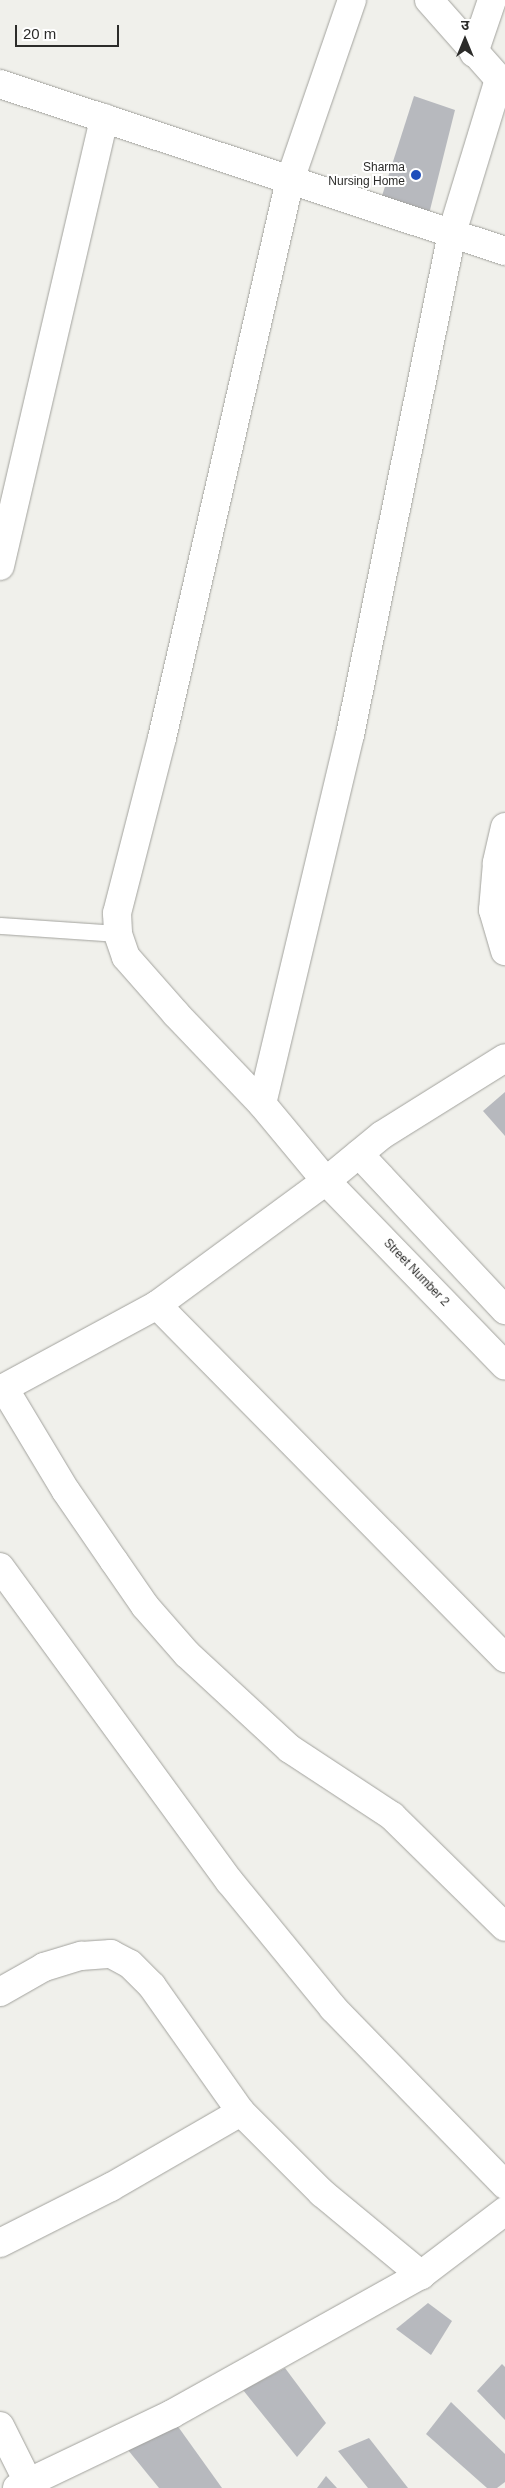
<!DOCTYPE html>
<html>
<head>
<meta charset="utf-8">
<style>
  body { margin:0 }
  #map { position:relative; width:505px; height:2488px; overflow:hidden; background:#f0f0eb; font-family:Helvetica,"Noto Sans Devanagari",sans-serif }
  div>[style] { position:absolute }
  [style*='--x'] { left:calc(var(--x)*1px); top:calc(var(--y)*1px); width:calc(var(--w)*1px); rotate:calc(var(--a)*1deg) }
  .building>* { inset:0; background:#b7b9be }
  .roads { filter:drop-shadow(0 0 1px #a2a29d) drop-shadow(0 0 1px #a2a29d) }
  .lane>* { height:16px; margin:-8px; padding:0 8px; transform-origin:8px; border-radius:8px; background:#fff }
  .street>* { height:28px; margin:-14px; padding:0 14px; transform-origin:14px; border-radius:14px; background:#fff }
  .dots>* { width:14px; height:14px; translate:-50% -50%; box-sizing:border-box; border:2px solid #fff; border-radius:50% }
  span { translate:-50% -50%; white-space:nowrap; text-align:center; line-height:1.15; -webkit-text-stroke:4px #fff; paint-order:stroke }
  .poi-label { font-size:12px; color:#2c2c2a }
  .right { translate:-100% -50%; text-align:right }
  .street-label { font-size:12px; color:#2c2c2a }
  .north { position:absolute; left:440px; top:15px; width:50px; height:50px; -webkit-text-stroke:4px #fff; paint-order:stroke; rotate:0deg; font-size:14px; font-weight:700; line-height:20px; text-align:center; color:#2c2c2a }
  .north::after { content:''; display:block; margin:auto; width:18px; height:22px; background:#2c2c2a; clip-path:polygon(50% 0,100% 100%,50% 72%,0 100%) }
  .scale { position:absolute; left:15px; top:25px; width:104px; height:22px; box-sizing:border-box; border:2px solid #2c2c2a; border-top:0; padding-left:6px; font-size:15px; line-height:18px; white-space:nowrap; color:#2c2c2a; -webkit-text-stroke:4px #fff; paint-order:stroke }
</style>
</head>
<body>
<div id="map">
  <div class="building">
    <i style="clip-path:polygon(414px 96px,455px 110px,429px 214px,381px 199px)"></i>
    <i style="clip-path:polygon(505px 1092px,505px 1136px,483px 1111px)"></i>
    <i style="clip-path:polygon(428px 2303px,452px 2321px,431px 2355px,396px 2329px)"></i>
    <i style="clip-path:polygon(502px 2364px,505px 2367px,505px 2420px,477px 2391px)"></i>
    <i style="clip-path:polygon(285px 2368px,326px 2423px,297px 2457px,243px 2390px)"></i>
    <i style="clip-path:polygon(451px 2402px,505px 2454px,505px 2482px,497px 2488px,487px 2488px,426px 2434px)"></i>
    <i style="clip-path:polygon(174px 2421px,222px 2488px,159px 2488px,128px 2450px)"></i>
    <i style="clip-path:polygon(369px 2438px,408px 2488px,368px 2488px,338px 2451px)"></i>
    <i style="clip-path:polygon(326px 2476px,337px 2488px,317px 2488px)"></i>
  </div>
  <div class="roads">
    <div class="lane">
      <i style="--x:0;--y:926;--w:118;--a:3.9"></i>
    </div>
    <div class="street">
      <i style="--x:352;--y:0;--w:190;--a:109"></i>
      <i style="--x:290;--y:180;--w:572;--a:102.92"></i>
      <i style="--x:162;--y:738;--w:181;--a:104.4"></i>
      <i style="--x:117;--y:913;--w:21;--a:87"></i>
      <i style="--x:118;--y:934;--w:24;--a:71"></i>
      <i style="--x:126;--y:957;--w:76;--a:48.7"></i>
      <i style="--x:176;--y:1014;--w:124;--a:46.3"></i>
      <i style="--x:262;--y:1104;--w:100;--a:50.3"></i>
      <i style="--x:326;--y:1181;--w:257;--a:45.9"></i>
      <i style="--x:429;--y:0;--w:115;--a:48.5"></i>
      <i style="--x:474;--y:53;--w:56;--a:-71.2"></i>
      <i style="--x:0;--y:84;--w:532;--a:18.3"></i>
      <i style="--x:0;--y:566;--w:460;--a:-76.9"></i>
      <i style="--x:505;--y:827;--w:37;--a:103"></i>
      <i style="--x:497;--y:863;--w:47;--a:94.9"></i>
      <i style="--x:493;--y:910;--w:43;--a:73.7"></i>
      <i style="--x:262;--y:1104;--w:379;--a:-76.6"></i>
      <i style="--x:350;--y:735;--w:512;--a:-78.51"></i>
      <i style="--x:452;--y:233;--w:161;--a:-73"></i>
      <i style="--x:359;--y:1154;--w:214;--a:46.9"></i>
      <i style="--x:157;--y:1305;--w:496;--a:45.4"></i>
      <i style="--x:4;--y:1388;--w:120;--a:59"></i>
      <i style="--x:66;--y:1491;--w:85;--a:55.6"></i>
      <i style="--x:114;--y:1561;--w:55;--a:55.4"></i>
      <i style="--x:145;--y:1606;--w:64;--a:48.8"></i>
      <i style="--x:187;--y:1654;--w:140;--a:42.7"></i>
      <i style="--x:290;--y:1749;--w:122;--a:33.3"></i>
      <i style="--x:392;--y:1816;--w:158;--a:44.5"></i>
      <i style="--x:0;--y:1390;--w:179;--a:-28.4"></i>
      <i style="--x:157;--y:1305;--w:210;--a:-36.3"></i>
      <i style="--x:326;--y:1181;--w:72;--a:-39.4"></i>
      <i style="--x:382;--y:1135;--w:145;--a:-32"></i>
      <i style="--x:0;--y:1567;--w:390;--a:53.9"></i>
      <i style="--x:230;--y:1882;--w:163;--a:50.7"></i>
      <i style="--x:333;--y:2008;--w:247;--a:45.8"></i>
      <i style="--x:0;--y:1992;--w:51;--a:-29.6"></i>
      <i style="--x:44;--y:1967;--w:39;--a:-17"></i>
      <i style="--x:81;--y:1956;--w:30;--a:-4"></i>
      <i style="--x:111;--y:1954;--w:21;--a:28"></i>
      <i style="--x:130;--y:1964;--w:31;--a:45"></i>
      <i style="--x:152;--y:1986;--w:154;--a:54.8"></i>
      <i style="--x:241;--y:2112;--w:115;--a:45"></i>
      <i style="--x:322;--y:2193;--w:129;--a:39.6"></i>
      <i style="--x:0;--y:2243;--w:124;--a:-26.8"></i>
      <i style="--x:111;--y:2187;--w:150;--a:-30"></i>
      <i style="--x:0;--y:2426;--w:69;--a:63.4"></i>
      <i style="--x:17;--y:2488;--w:172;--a:-25.5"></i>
      <i style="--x:172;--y:2414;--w:285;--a:-29.2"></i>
      <i style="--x:421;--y:2275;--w:106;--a:-37.3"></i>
    </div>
  </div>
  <div class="dots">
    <i style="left:416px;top:175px;background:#1e4ebb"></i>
  </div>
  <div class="poi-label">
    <span class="right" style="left:405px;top:175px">Sharma<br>Nursing Home</span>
  </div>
  <div class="street-label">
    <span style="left:416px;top:1273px;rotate:46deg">Street Number 2</span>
  </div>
  <div class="north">उ</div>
  <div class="scale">20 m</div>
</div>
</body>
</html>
